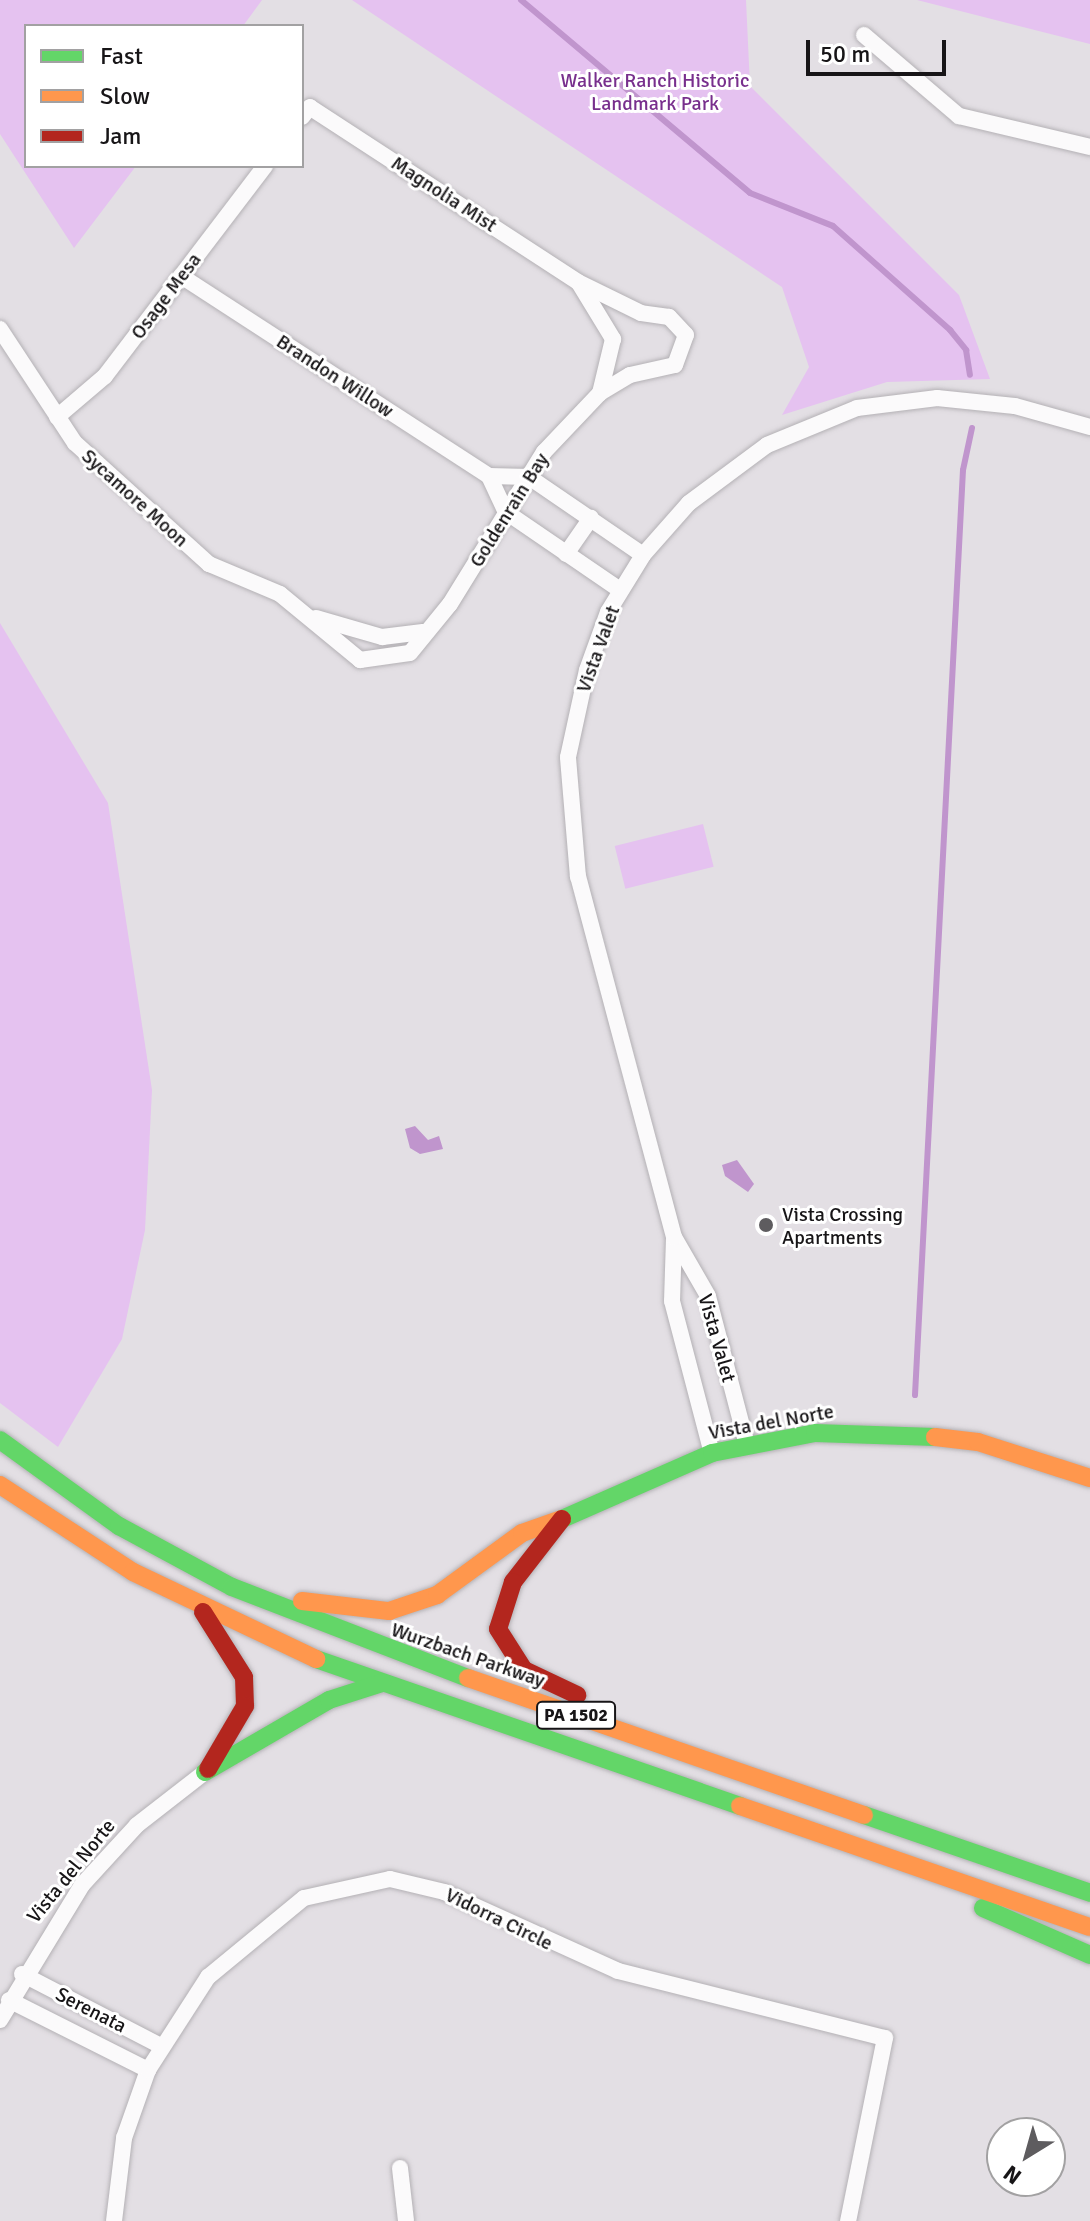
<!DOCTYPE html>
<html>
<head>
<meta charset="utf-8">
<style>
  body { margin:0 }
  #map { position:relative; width:1090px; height:2221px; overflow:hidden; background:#e3dfe4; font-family:Signika,sans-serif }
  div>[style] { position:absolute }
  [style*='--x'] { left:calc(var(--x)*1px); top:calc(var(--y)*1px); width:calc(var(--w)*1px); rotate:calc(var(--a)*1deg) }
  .green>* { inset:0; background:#e5c2f0; transform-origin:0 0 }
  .water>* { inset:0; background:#c095cd }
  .stream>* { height:6px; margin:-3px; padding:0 3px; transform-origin:3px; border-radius:3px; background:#c095cd }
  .roads { filter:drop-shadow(0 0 2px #b4b1b5) drop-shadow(0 0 2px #b4b1b5) }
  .street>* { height:16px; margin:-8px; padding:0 8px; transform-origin:8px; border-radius:8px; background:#fbfafb }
  .fast>* { height:18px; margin:-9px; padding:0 9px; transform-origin:9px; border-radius:9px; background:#63d668 }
  .slow>* { height:18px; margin:-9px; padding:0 9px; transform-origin:9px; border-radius:9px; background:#ff974d }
  .jam>* { height:18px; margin:-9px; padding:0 9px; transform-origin:9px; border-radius:9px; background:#b3261e }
  .dots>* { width:22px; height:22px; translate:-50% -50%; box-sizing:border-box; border:4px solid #fff; border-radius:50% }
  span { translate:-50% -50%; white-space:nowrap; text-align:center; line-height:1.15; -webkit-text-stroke:6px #fff; paint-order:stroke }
  .shield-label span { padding:2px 6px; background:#fff; border:2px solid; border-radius:6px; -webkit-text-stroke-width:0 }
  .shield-label { font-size:18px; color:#171517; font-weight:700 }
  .park-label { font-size:20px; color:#782f8d }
  .street-label { font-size:20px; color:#171517 }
  .poi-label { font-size:20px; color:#171517 }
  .left { translate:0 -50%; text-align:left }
  .legend { position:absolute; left:24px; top:24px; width:280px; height:144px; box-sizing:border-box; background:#fff; border:2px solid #a2a1a2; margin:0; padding:10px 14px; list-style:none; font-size:24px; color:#171517 }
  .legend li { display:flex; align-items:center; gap:16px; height:40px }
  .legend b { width:40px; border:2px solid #a2a1a2 }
  .north { position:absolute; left:986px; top:2117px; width:80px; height:80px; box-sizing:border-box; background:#fff; border:2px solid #a2a1a2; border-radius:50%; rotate:217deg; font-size:22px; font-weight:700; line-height:32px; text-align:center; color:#171517 }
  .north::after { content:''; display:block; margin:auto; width:28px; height:36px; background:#5e5c5f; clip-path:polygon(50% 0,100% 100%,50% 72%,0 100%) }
  .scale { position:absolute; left:806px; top:40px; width:140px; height:36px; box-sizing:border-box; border:4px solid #171517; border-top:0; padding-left:10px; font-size:24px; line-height:28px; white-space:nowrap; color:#171517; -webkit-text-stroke:6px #fff; paint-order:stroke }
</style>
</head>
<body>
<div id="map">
  <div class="green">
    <i style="clip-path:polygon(0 0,262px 0,243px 26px,26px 26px,26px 166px,136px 166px,74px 248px,0 134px)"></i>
    <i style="clip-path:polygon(352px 0,746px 0,750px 86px,959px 295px,990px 379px,887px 382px,782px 415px,809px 367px,782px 287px)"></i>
    <i style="clip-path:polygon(917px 0,1090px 0,1090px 44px)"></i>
    <i style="clip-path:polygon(0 623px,108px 803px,152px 1090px,145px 1230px,122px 1339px,58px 1447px,0 1403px)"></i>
    <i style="left:703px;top:824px;width:44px;height:91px;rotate:76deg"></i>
  </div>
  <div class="water">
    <i style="clip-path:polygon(415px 1126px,428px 1140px,439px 1136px,443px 1149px,420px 1154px,410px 1148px,405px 1129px)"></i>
    <i style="clip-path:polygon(737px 1160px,754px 1184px,748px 1192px,725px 1176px,722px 1165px)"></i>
  </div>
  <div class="stream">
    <i style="--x:521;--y:0;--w:299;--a:40.1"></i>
    <i style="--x:750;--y:193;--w:89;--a:21.7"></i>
    <i style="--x:833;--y:226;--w:157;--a:41.6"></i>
    <i style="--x:950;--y:330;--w:26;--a:51"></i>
    <i style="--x:966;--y:350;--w:25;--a:81"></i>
    <i style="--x:915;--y:1395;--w:926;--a:-87.03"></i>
    <i style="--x:963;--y:470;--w:43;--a:-77.9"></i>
  </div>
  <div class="roads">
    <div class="street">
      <i style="--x:864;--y:35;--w:125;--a:40.5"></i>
      <i style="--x:959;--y:116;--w:135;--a:13.3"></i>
      <i style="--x:181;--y:276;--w:367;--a:33"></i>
      <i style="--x:489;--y:476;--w:40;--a:65"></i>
      <i style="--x:506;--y:512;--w:138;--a:34.4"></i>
      <i style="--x:579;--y:283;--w:66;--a:58.7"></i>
      <i style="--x:613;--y:339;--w:56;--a:103.5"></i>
      <i style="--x:0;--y:329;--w:136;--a:56.7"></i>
      <i style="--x:75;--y:443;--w:181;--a:42.1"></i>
      <i style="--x:209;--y:564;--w:77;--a:22.9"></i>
      <i style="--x:280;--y:594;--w:104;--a:39.5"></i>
      <i style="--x:360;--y:660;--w:50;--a:-8"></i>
      <i style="--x:410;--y:653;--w:63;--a:-50.8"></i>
      <i style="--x:450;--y:604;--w:179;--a:-58.3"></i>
      <i style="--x:544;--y:452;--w:81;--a:-46.5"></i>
      <i style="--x:600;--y:393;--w:35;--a:-31"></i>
      <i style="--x:630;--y:375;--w:46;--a:-12.5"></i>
      <i style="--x:675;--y:365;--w:32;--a:-70"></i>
      <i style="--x:686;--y:335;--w:25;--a:-133"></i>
      <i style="--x:669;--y:317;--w:28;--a:-172"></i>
      <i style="--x:641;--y:313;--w:70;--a:-153.8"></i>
      <i style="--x:578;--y:282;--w:320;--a:-146.9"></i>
      <i style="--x:310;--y:107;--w:13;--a:129"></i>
      <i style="--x:57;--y:417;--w:63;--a:-40.5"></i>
      <i style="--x:105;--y:376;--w:264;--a:-52.7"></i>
      <i style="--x:489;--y:476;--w:40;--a:1.4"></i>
      <i style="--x:529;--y:477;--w:138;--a:34.4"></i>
      <i style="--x:566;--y:554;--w:44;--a:-55.2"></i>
      <i style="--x:316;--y:618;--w:69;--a:16.1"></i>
      <i style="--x:382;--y:637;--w:41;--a:-7"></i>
      <i style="--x:674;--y:1238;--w:63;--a:91.8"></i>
      <i style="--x:672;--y:1301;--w:157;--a:75.3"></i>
      <i style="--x:747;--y:1445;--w:154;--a:-104.7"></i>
      <i style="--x:708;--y:1296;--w:68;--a:-120"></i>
      <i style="--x:674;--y:1237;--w:373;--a:-104.9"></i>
      <i style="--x:578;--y:877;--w:120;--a:-94.8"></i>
      <i style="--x:568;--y:757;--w:89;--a:-77.7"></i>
      <i style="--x:587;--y:670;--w:62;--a:-70.1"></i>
      <i style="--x:608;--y:612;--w:67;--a:-58.4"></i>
      <i style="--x:643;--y:555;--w:69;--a:-48.5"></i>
      <i style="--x:689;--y:503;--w:97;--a:-36.6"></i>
      <i style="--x:767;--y:445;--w:97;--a:-22.3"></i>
      <i style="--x:857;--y:408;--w:81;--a:-7.1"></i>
      <i style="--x:937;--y:398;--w:78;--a:5.9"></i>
      <i style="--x:1015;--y:406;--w:78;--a:15.6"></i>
      <i style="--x:22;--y:1974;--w:157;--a:27.4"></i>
      <i style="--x:9;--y:2000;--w:156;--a:26.7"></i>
      <i style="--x:0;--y:2020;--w:158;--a:-58.7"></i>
      <i style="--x:82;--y:1885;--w:81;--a:-47.5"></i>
      <i style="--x:137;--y:1825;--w:86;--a:-37.9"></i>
      <i style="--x:400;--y:2168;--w:53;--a:83.5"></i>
      <i style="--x:114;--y:2221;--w:84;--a:-83.1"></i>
      <i style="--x:124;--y:2138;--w:72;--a:-70.6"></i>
      <i style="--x:148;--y:2070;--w:111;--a:-57.2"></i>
      <i style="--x:208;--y:1977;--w:124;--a:-39.5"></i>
      <i style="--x:304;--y:1898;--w:88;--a:-12.5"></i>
      <i style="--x:390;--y:1879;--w:56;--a:13.5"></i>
      <i style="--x:444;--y:1892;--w:191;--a:24.4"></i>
      <i style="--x:618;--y:1971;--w:275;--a:14.1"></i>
      <i style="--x:885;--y:2038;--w:187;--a:101.4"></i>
    </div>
    <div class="fast">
      <i style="--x:0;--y:1440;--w:147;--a:35.9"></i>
      <i style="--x:119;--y:1526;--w:128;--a:28.4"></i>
      <i style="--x:232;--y:1587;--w:253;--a:21.1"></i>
      <i style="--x:562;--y:1519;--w:164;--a:-23.7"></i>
      <i style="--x:712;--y:1453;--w:105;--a:-11"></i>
      <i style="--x:815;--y:1433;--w:120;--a:1.9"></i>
      <i style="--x:316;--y:1659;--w:449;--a:19.1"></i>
      <i style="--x:205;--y:1772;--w:143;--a:-30.1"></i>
      <i style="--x:329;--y:1700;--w:56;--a:-17.8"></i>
      <i style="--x:864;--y:1815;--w:239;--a:19"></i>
      <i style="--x:983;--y:1908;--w:117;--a:23.7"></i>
    </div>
    <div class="slow">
      <i style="--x:935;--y:1437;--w:43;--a:6.6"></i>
      <i style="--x:978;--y:1442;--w:118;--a:17.8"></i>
      <i style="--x:0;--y:1485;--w:159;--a:33.2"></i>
      <i style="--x:133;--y:1572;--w:203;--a:25.4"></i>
      <i style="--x:302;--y:1601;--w:88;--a:6.6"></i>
      <i style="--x:389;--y:1611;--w:51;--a:-18.4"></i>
      <i style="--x:437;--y:1595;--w:105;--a:-36.1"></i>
      <i style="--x:522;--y:1533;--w:42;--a:-19.3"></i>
      <i style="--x:468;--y:1678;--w:419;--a:19.1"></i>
      <i style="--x:740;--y:1806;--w:370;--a:19.1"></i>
    </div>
    <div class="jam">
      <i style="--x:562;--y:1519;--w:80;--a:127.9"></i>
      <i style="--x:513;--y:1582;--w:49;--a:107.7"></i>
      <i style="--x:498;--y:1629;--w:49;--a:57.6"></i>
      <i style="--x:524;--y:1670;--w:59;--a:25.3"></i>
      <i style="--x:203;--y:1612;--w:77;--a:57.8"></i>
      <i style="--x:244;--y:1677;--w:29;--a:88"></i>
      <i style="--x:245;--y:1706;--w:73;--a:120.4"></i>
    </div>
  </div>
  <div class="dots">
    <i style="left:766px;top:1225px;background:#5e5c5f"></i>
  </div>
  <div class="shield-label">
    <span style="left:576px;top:1715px">PA 1502</span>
  </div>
  <div class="park-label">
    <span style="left:655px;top:92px">Walker Ranch Historic<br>Landmark Park</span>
  </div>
  <div class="street-label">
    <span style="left:444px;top:194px;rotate:33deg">Magnolia Mist</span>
    <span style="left:166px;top:296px;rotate:-53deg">Osage Mesa</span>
    <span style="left:335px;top:376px;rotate:33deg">Brandon Willow</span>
    <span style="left:135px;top:498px;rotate:42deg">Sycamore Moon</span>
    <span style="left:509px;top:510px;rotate:-58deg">Goldenrain Bay</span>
    <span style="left:598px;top:649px;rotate:-70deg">Vista Valet</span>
    <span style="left:717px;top:1338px;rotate:74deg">Vista Valet</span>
    <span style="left:771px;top:1422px;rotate:-10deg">Vista del Norte</span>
    <span style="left:468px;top:1655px;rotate:19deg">Wurzbach Parkway</span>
    <span style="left:71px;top:1871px;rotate:-51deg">Vista del Norte</span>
    <span style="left:499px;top:1919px;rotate:26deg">Vidorra Circle</span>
    <span style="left:91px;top:2010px;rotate:27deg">Serenata</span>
  </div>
  <div class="poi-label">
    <span class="left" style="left:782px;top:1226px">Vista Crossing<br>Apartments</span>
  </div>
  <ul class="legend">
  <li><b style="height:10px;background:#63d668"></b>Fast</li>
  <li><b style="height:10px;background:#ff974d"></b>Slow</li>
  <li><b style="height:10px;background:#b3261e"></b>Jam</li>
  </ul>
  <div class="north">N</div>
  <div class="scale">50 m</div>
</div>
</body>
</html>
